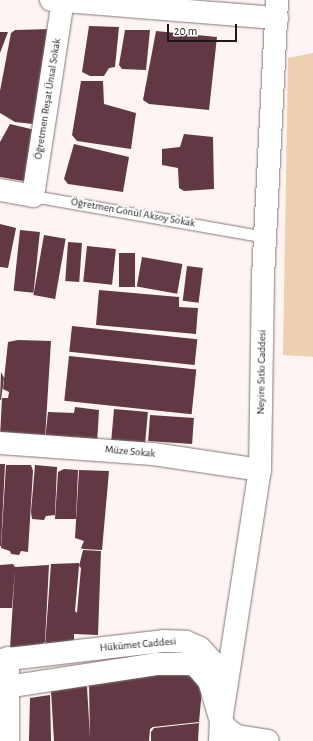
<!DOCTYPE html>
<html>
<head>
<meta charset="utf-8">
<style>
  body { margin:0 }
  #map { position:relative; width:313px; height:741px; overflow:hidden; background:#fdf4f3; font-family:"Alegreya Sans",sans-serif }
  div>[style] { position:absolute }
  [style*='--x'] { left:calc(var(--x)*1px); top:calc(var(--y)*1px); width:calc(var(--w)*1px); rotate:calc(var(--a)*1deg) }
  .green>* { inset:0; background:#edd0b0 }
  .building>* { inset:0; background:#613843; transform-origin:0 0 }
  .roads { filter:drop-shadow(0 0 1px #857775) drop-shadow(0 0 1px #857775) }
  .lane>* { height:11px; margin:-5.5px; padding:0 5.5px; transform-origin:5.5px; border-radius:5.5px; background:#fff }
  .street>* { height:22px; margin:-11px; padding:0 11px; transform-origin:11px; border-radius:11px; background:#fff }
  .secondary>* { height:22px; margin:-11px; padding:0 11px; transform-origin:11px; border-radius:11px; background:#fff }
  span { translate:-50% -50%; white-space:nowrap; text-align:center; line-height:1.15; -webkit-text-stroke:4px #fff; paint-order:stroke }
  .street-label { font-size:11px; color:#1d1817 }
  .scale { position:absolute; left:167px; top:24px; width:70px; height:18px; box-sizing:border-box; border:2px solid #1d1817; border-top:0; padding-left:5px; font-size:12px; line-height:14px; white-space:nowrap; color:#1d1817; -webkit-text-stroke:3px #fff; paint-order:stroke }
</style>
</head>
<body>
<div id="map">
  <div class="green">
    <i style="clip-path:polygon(313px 53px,313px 357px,283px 355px,288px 58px)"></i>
  </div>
  <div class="building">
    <i style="clip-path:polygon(89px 26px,119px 27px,115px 67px,109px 68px,104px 76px,90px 76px,82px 72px)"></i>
    <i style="clip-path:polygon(52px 29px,33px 124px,15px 122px,0 113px,0 91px,11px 33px,15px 30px)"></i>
    <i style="clip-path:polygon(125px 30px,150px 30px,146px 70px,122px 69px,119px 65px)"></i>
    <i style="clip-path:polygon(156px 31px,217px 37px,209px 110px,149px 104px,143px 100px)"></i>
    <i style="clip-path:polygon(0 32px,8px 32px,0 53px)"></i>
    <i style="clip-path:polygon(81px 81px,103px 81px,104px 104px,136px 113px,131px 149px,77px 141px,72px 135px)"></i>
    <i style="clip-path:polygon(10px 124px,35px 130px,26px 178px,23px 181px,0 177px,0 142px)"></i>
    <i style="clip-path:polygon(184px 134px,213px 137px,214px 189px,184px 191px,179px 188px,178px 168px,162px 165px,162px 149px,180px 147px)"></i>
    <i style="clip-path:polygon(74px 144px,129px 157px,123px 192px,68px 184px,64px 179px)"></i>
    <i style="clip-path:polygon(0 224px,16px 228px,8px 268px,0 267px)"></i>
    <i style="left:20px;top:230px;width:20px;height:61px;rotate:6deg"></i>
    <i style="left:44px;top:235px;width:22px;height:61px;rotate:10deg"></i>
    <i style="left:68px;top:242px;width:14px;height:39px;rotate:4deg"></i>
    <i style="left:87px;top:246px;width:29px;height:36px;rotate:6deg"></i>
    <i style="left:119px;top:253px;width:16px;height:34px"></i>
    <i style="left:142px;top:257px;width:41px;height:30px;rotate:10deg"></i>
    <i style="left:187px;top:266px;width:16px;height:35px;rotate:7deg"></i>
    <i style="clip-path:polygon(99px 290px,179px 297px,179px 307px,198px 308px,196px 334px,96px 325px)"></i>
    <i style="left:72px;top:326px;width:126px;height:26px;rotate:6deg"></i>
    <i style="clip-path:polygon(18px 340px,51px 341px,45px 439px,0 437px,2px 398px,8px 398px,9px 392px,3px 389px,8px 342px)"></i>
    <i style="left:69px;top:356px;width:128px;height:45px;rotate:6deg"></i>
    <i style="clip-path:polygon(1px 372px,4px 378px,1px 400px,0 400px)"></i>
    <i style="clip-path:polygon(75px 407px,99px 410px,97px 444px,45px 440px,48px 412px,74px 413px)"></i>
    <i style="left:114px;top:409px;width:34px;height:32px;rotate:5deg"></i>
    <i style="left:150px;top:415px;width:44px;height:26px;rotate:4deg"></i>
    <i style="clip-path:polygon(0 464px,5px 464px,1px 546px,0 546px)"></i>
    <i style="clip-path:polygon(6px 465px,31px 465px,33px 471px,28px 552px,21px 551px,19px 555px,11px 554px,10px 551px,1px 548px)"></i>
    <i style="clip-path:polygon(35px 465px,57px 467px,55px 515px,46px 516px,44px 520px,32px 519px,31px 512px)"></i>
    <i style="clip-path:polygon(64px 469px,78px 470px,76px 519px,55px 519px,58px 472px)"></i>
    <i style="clip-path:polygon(79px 470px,109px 471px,102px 550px,83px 549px,81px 548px,84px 541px,75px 538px)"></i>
    <i style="clip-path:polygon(evenodd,83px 550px,101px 551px,98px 635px,74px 634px,74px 640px,68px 643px,45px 646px,51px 564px,79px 563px,79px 566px,83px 550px,79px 566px,81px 568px,77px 613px,75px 611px,79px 566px)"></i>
    <i style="clip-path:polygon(13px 564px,15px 567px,49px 565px,45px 642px,37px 648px,10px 649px,15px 569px,12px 608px,0 608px,0 565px)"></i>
    <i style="clip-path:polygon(184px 669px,203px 679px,199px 722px,153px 727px,150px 729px,149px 741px,54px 741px,51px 691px,60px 690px,60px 686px,84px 685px,87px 687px,90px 737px,89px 684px)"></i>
    <i style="clip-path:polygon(50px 695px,51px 741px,29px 741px,30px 698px)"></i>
    <i style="clip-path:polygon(199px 723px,198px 741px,151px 741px,151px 732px,154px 728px)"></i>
  </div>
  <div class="roads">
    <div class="lane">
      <i style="--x:33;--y:196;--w:237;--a:10"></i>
    </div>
    <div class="street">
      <i style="--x:51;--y:0;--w:227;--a:4.6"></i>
      <i style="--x:0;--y:190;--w:34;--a:10"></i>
      <i style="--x:33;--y:196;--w:198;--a:-81.3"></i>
      <i style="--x:0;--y:443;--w:153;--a:4.1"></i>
      <i style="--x:153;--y:454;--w:108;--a:8.5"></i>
      <i style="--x:8;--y:741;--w:83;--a:-90"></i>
      <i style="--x:220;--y:741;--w:20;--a:-87"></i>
      <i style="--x:221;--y:721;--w:254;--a:-81.2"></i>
      <i style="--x:260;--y:470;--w:193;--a:-89.1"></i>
      <i style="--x:263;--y:277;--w:277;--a:-87.1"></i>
    </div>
    <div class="secondary">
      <i style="--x:0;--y:660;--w:164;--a:-6.6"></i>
      <i style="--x:163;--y:641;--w:23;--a:2"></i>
      <i style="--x:186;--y:642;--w:15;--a:23"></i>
      <i style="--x:200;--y:648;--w:19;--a:47"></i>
      <i style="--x:213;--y:662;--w:15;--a:67"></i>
      <i style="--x:219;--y:676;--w:14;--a:90"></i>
      <i style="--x:0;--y:688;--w:158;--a:-8.7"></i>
      <i style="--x:156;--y:664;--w:33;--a:0"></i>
      <i style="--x:189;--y:664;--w:7;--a:16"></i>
      <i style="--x:196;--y:666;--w:20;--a:49"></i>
      <i style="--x:209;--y:681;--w:42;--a:73.3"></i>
      <i style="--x:221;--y:721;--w:11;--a:52"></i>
      <i style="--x:228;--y:730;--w:11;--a:34"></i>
      <i style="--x:237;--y:736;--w:31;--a:9"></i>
    </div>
  </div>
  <div class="street-label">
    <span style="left:48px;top:99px;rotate:-81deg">Öğretmen Reşat Ünsal Sokak</span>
    <span style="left:133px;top:213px;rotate:10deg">Öğretmen Gönül Aksoy Sokak</span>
    <span style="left:262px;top:372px;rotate:-89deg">Neyire Sıtkı Caddesi</span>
    <span style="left:130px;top:452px;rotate:5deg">Müze Sokak</span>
    <span style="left:138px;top:645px;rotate:-5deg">Hükümet Caddesi</span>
  </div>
  <div class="scale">20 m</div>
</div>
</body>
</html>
